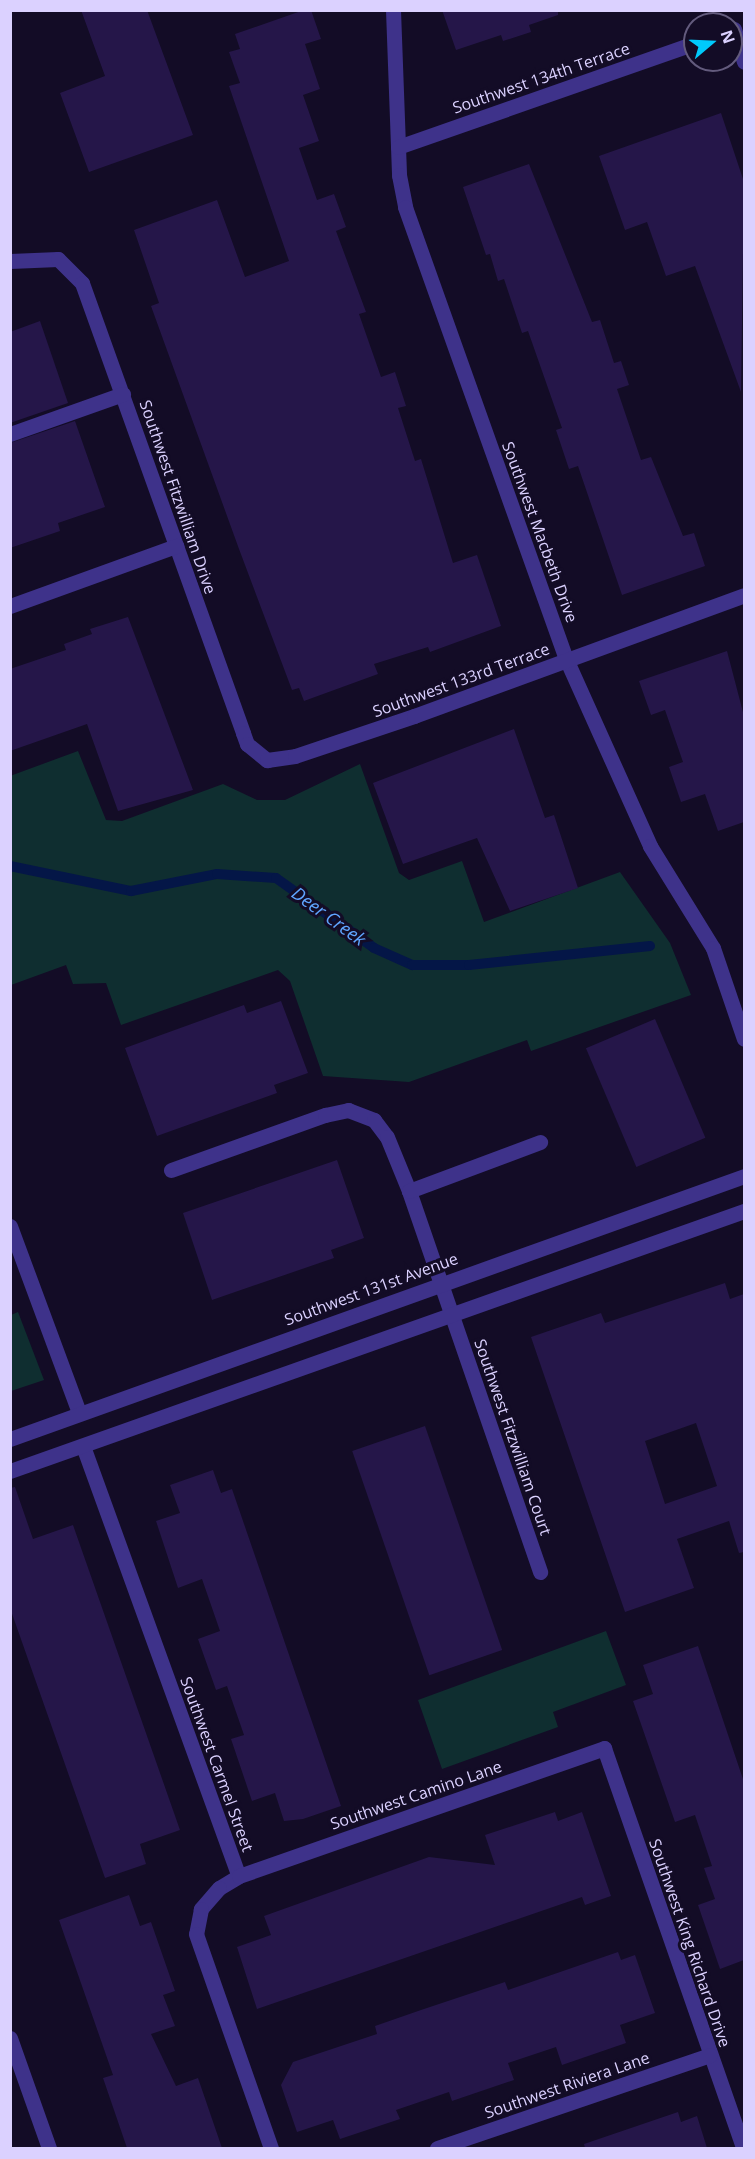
<!DOCTYPE html>
<html>
<head>
<meta charset="utf-8">
<style>
  body { margin:0 }
  #map { position:relative; width:755px; height:2159px; overflow:hidden; background:#130c26; font-family:"Open Sans",sans-serif }
  div>[style] { position:absolute }
  [style*='--x'] { left:calc(var(--x)*1px); top:calc(var(--y)*1px); width:calc(var(--w)*1px); rotate:calc(var(--a)*1deg) }
  .green>* { inset:0; background:#0f2e30 }
  .stream>* { height:10px; margin:-5px; padding:0 5px; transform-origin:5px; border-radius:5px; background:#041647 }
  .building>* { inset:0; background:#251649; transform-origin:0 0 }
  .minor>* { height:15px; margin:-7.5px; padding:0 7.5px; transform-origin:7.5px; border-radius:7.5px; background:#3e328a }
  span { translate:-50% -50%; white-space:nowrap; text-align:center; line-height:1.15; -webkit-text-stroke:6px #130c26; paint-order:stroke }
  .street-label { font-size:16px; color:#dbd1ff }
  .water-label { font-size:18px; color:#5fa5ff; font-style:italic }
  .frame { position:absolute; inset:0; border:12px solid #dbd1ff; pointer-events:none }
  .north { position:absolute; left:683px; top:12px; width:60px; height:60px; box-sizing:border-box; background:#130c26; border:2px solid #635b7d; border-radius:50%; rotate:71deg; font-size:16px; font-weight:700; line-height:24px; text-align:center; color:#dbd1ff }
  .north::after { content:''; display:block; margin:auto; width:21px; height:27px; background:#00cafc; clip-path:polygon(50% 0,100% 100%,50% 72%,0 100%) }
</style>
</head>
<body>
<div id="map">
  <div class="green">
    <i style="clip-path:polygon(78px 751px,106px 820px,122px 821px,223px 784px,257px 800px,285px 800px,360px 764px,399px 873px,409px 880px,462px 861px,484px 922px,620px 872px,670px 943px,691px 995px,531px 1051px,527px 1040px,409px 1082px,323px 1076px,290px 981px,278px 970px,121px 1025px,106px 983px,73px 984px,66px 965px,11px 985px,10px 776px)"></i>
    <i style="clip-path:polygon(18px 1312px,44px 1380px,11px 1391px,11px 1315px)"></i>
    <i style="clip-path:polygon(606px 1631px,626px 1685px,553px 1712px,558px 1727px,442px 1769px,418px 1700px)"></i>
  </div>
  <div class="stream">
    <i style="--x:10;--y:866;--w:124;--a:11.7"></i>
    <i style="--x:131;--y:891;--w:88;--a:-11.2"></i>
    <i style="--x:217;--y:874;--w:59;--a:3.9"></i>
    <i style="--x:276;--y:878;--w:120;--a:35.5"></i>
    <i style="--x:374;--y:948;--w:42;--a:24.1"></i>
    <i style="--x:412;--y:965;--w:57;--a:0"></i>
    <i style="--x:469;--y:965;--w:182;--a:-6"></i>
  </div>
  <div class="building">
    <i style="clip-path:polygon(81px 10px,147px 10px,193px 135px,89px 172px,60px 93px,105px 76px)"></i>
    <i style="clip-path:polygon(304px 10px,311px 10px,321px 39px,305px 44px,320px 89px,303px 95px,319px 141px,299px 148px,317px 200px,334px 194px,346px 227px,336px 231px,366px 312px,359px 314px,381px 377px,395px 372px,406px 406px,398px 408px,415px 461px,421px 459px,453px 563px,477px 555px,501px 626px,430px 652px,428px 647px,374px 664px,378px 674px,304px 701px,299px 688px,292px 690px,239px 549px,151px 306px,159px 303px,134px 230px,217px 200px,245px 277px,289px 261px,229px 86px,240px 83px,229px 52px,240px 49px,235px 34px)"></i>
    <i style="clip-path:polygon(442px 10px,558px 10px,558px 15px,529px 25px,531px 32px,503px 41px,501px 35px,456px 50px)"></i>
    <i style="clip-path:polygon(721px 113px,744px 182px,741px 392px,695px 266px,666px 276px,647px 222px,625px 230px,599px 156px)"></i>
    <i style="clip-path:polygon(529px 164px,592px 322px,600px 320px,614px 363px,621px 361px,629px 385px,617px 389px,641px 460px,651px 457px,683px 536px,694px 533px,705px 566px,622px 595px,578px 466px,569px 469px,556px 430px,562px 428px,528px 331px,522px 333px,504px 279px,498px 281px,490px 254px,486px 255px,463px 187px)"></i>
    <i style="clip-path:polygon(40px 321px,68px 403px,10px 423px,10px 332px)"></i>
    <i style="clip-path:polygon(75px 421px,105px 507px,58px 523px,60px 531px,10px 548px,10px 443px)"></i>
    <i style="clip-path:polygon(128px 617px,193px 790px,118px 811px,87px 724px,10px 751px,10px 669px,66px 650px,64px 644px,92px 634px,90px 629px)"></i>
    <i style="clip-path:polygon(727px 651px,744px 716px,744px 822px,718px 831px,705px 794px,681px 802px,669px 767px,683px 762px,665px 710px,651px 715px,639px 681px)"></i>
    <i style="clip-path:polygon(514px 729px,545px 818px,554px 815px,578px 888px,510px 911px,477px 838px,403px 864px,373px 783px)"></i>
    <i style="clip-path:polygon(281px 1001px,308px 1073px,274px 1085px,277px 1093px,157px 1136px,125px 1048px,244px 1005px,247px 1013px)"></i>
    <i style="left:655px;top:1019px;width:129px;height:75px;rotate:67deg"></i>
    <i style="clip-path:polygon(337px 1160px,364px 1238px,331px 1250px,334px 1258px,212px 1300px,183px 1213px)"></i>
    <i style="clip-path:polygon(evenodd,725px 1283px,730px 1299px,744px 1294px,744px 1552px,739px 1553px,729px 1521px,677px 1539px,694px 1588px,625px 1612px,531px 1337px,601px 1313px,605px 1323px,725px 1283px,696px 1423px,717px 1486px,665px 1504px,645px 1441px,696px 1423px)"></i>
    <i style="left:425px;top:1426px;width:237px;height:77px;rotate:71deg"></i>
    <i style="clip-path:polygon(213px 1470px,221px 1493px,232px 1489px,341px 1806px,303px 1819px,284px 1821px,275px 1793px,252px 1801px,231px 1739px,244px 1735px,227px 1686px,216px 1690px,198px 1639px,220px 1631px,202px 1579px,178px 1588px,156px 1521px,180px 1513px,170px 1485px)"></i>
    <i style="clip-path:polygon(15px 1487px,33px 1539px,73px 1525px,180px 1830px,140px 1844px,146px 1864px,105px 1878px,10px 1608px,10px 1488px)"></i>
    <i style="clip-path:polygon(698px 1646px,744px 1782px,744px 1960px,720px 1969px,698px 1905px,715px 1899px,704px 1868px,712px 1866px,695px 1815px,675px 1822px,633px 1701px,653px 1694px,643px 1665px)"></i>
    <i style="clip-path:polygon(555px 1812px,558px 1821px,582px 1812px,611px 1896px,585px 1905px,582px 1897px,257px 2009px,237px 1947px,271px 1935px,264px 1916px,429px 1857px,495px 1865px,485px 1835px)"></i>
    <i style="clip-path:polygon(129px 1895px,140px 1926px,151px 1922px,175px 1991px,163px 1995px,175px 2026px,151px 2034px,176px 2086px,198px 2078px,222px 2148px,127px 2148px,103px 2078px,113px 2075px,59px 1920px)"></i>
    <i style="clip-path:polygon(618px 1952px,621px 1960px,635px 1955px,655px 2013px,620px 2025px,626px 2043px,562px 2065px,556px 2047px,508px 2063px,514px 2080px,452px 2101px,449px 2092px,396px 2110px,400px 2119px,340px 2139px,333px 2120px,297px 2132px,281px 2085px,293px 2062px,377px 2034px,375px 2026px,421px 2010px,505px 1982px,508px 1990px)"></i>
    <i style="clip-path:polygon(678px 2112px,681px 2122px,697px 2116px,707px 2148px,585px 2148px,584px 2144px)"></i>
  </div>
  <div class="minor">
    <i style="--x:393;--y:10;--w:165;--a:87.9"></i>
    <i style="--x:399;--y:175;--w:33;--a:79"></i>
    <i style="--x:405;--y:207;--w:482;--a:70.4"></i>
    <i style="--x:567;--y:661;--w:203;--a:65.8"></i>
    <i style="--x:650;--y:846;--w:120;--a:58.3"></i>
    <i style="--x:713;--y:948;--w:96;--a:71.2"></i>
    <i style="--x:734;--y:29;--w:34;--a:73"></i>
    <i style="--x:398;--y:147;--w:315;--a:-19.3"></i>
    <i style="--x:10;--y:261;--w:48;--a:-2.4"></i>
    <i style="--x:58;--y:259;--w:34;--a:45"></i>
    <i style="--x:82;--y:283;--w:478;--a:70.3"></i>
    <i style="--x:243;--y:733;--w:12;--a:70"></i>
    <i style="--x:247;--y:744;--w:26;--a:39"></i>
    <i style="--x:267;--y:760;--w:28;--a:-8"></i>
    <i style="--x:295;--y:756;--w:126;--a:-18.6"></i>
    <i style="--x:414;--y:716;--w:351;--a:-20.1"></i>
    <i style="--x:10;--y:434;--w:120;--a:-19.5"></i>
    <i style="--x:10;--y:606;--w:177;--a:-19.9"></i>
    <i style="--x:171;--y:1170;--w:164;--a:-19.7"></i>
    <i style="--x:325;--y:1115;--w:24;--a:-12"></i>
    <i style="--x:348;--y:1110;--w:28;--a:21"></i>
    <i style="--x:374;--y:1120;--w:21;--a:53"></i>
    <i style="--x:387;--y:1137;--w:58;--a:67.8"></i>
    <i style="--x:409;--y:1191;--w:403;--a:71"></i>
    <i style="--x:409;--y:1191;--w:140;--a:-20.5"></i>
    <i style="--x:10;--y:1226;--w:199;--a:69.7"></i>
    <i style="--x:10;--y:1439;--w:780;--a:-19.71"></i>
    <i style="--x:83;--y:1446;--w:457;--a:70.1"></i>
    <i style="--x:239;--y:1876;--w:23;--a:149"></i>
    <i style="--x:219;--y:1888;--w:28;--a:131"></i>
    <i style="--x:201;--y:1909;--w:25;--a:101"></i>
    <i style="--x:196;--y:1934;--w:227;--a:70.7"></i>
    <i style="--x:10;--y:1471;--w:779;--a:-19.51"></i>
    <i style="--x:239;--y:1876;--w:387;--a:-19.3"></i>
    <i style="--x:604;--y:1748;--w:423;--a:70.8"></i>
    <i style="--x:10;--y:2038;--w:117;--a:70.5"></i>
    <i style="--x:437;--y:2148;--w:288;--a:-18.8"></i>
  </div>
  <div class="street-label">
    <span style="left:541px;top:78px;rotate:-19deg">Southwest 134th Terrace</span>
    <span style="left:178px;top:497px;rotate:71deg">Southwest Fitzwilliam Drive</span>
    <span style="left:540px;top:532px;rotate:70deg">Southwest Macbeth Drive</span>
    <span style="left:461px;top:680px;rotate:-20deg">Southwest 133rd Terrace</span>
    <span style="left:371px;top:1289px;rotate:-20deg">Southwest 131st Avenue</span>
    <span style="left:513px;top:1437px;rotate:71deg">Southwest Fitzwilliam Court</span>
    <span style="left:217px;top:1764px;rotate:70deg">Southwest Carmel Street</span>
    <span style="left:416px;top:1795px;rotate:-19deg">Southwest Camino Lane</span>
    <span style="left:690px;top:1943px;rotate:71deg">Southwest King Richard Drive</span>
    <span style="left:567px;top:2085px;rotate:-19deg">Southwest Riviera Lane</span>
  </div>
  <div class="water-label">
    <span style="left:329px;top:916px;rotate:36deg">Deer Creek</span>
  </div>
  <div class="frame"></div>
  <div class="north">N</div>
</div>
</body>
</html>
